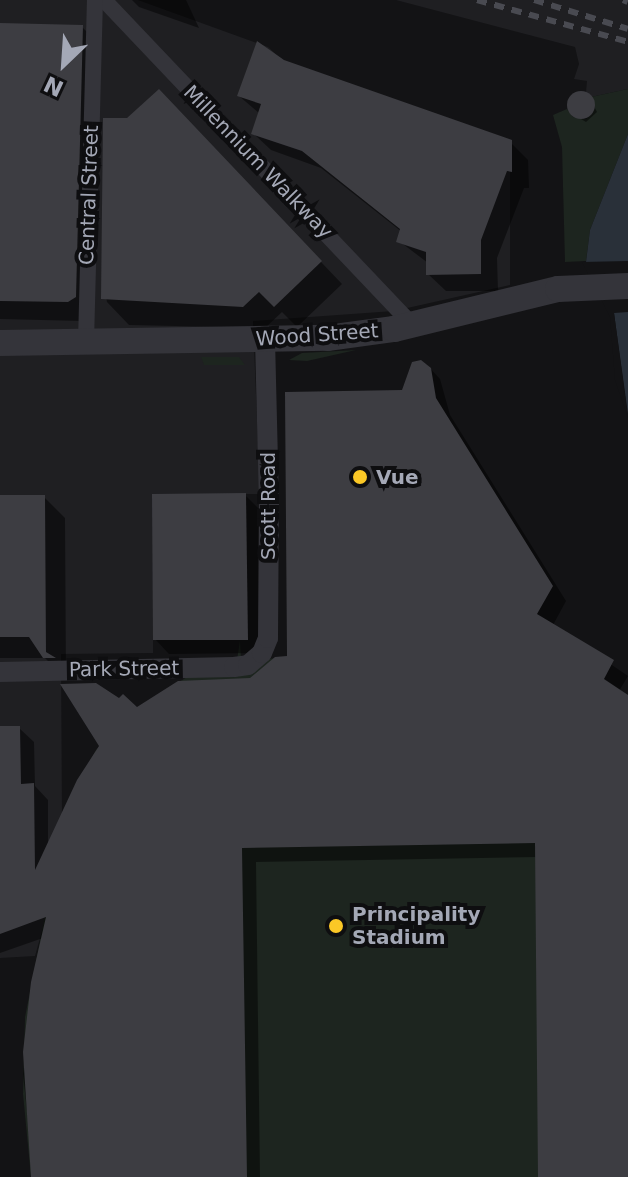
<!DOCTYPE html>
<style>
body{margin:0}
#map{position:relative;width:628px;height:1177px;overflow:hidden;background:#131315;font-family:"DejaVu Sans",sans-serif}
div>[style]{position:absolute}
.built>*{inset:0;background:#1f1f22}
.green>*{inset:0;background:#1d251f}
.water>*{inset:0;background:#293039}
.pier>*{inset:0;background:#131315}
.shadow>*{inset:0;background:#0007}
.building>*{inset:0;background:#3d3d42}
.round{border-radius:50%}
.pedestrian>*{height:16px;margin:-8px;padding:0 8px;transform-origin:8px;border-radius:8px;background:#34343a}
.minor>*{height:20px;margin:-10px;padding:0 10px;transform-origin:10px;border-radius:10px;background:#34343a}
.tertiary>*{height:26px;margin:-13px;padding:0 13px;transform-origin:13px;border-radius:13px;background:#34343a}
.rail>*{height:6px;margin-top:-3px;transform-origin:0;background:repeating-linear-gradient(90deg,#494a51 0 10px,transparent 0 18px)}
.dots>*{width:22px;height:22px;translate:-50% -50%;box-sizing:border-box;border:4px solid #0e0e10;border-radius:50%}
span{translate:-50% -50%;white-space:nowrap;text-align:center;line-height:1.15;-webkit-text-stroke:8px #0e0e10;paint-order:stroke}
.street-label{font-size:20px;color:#a4a8b6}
.poi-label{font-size:20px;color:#a4a8b6;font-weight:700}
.left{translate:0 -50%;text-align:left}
.north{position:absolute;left:24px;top:24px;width:80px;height:80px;-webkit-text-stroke:6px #0e0e10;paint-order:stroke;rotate:205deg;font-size:22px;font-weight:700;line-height:32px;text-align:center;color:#a4a8b6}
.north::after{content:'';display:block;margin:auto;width:28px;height:36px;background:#a4a8b6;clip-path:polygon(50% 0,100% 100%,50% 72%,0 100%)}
</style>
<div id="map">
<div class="built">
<div style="clip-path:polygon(0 0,138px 0,268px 47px,283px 61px,510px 171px,510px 285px,394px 311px,253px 321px,260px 494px,153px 494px,153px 653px,61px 654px,62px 816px,52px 896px,35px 956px,0 958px)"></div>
<div style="clip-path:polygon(396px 0,628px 0,628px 89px,591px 97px,586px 92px,587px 81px,574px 79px,579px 64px,575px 47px)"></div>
</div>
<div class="green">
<div style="clip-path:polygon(628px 89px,628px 134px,590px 230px,586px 261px,565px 262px,562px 147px,553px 115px,567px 109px,573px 117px,586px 119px,595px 108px,591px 97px)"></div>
<div style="clip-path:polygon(356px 350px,307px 361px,289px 360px,302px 353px)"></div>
<div style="clip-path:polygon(201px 357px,239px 357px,245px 365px,204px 365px)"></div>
<div style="clip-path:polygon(240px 640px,241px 659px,512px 655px,606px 681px,628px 695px,628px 1177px,31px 1177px,23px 1094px,25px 1017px,68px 800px,96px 750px,131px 713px,187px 677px,237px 660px)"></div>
</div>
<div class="water">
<div style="clip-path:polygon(628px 134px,628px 414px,614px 313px,586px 262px,590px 230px)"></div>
</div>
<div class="pier">
<div style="clip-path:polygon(628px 261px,628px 312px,614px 313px,628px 418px,615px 380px,610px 317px,582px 262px)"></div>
</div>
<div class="shadow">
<div style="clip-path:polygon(132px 0,186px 0,199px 28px,139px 7px)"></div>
<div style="clip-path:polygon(0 25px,82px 27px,101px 46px,83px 321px,0 319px)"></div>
<div style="clip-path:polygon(283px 61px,510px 142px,528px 160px,529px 188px,524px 188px,497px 258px,498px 291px,446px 291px,428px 274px,428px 263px,399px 241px,402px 232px,321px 168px,271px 150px,253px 133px,260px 114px,239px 96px)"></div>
<div style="clip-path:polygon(587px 93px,597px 112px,586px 122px,571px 113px,569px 102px)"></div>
<div style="clip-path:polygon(180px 114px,342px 284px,297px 327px,282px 312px,265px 328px,129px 325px,107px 302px,103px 281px,128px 120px)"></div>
<div style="clip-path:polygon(426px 364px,440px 379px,450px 415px,566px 601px,553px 625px,628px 676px,619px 691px,628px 696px,628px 1177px,540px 1177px,537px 857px,256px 862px,260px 1177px,34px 1177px,23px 1074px,43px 938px,0 953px,0 986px,0 728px,19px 728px,34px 742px,35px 786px,48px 800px,48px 846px,137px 710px,251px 680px,289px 658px,404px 392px)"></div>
<div style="clip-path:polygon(245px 495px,260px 510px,261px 653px,169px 654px,155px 639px)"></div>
<div style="clip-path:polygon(0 497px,44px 497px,65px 518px,66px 679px,45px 658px,0 658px)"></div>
</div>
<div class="building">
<div style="clip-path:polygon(0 23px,83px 25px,76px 297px,68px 302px,0 301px)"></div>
<div style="clip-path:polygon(257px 41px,284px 60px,512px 140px,512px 172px,507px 171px,481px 240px,481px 274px,426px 275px,426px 252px,396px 242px,400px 229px,302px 151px,251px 134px,261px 104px,237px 96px)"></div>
<div style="clip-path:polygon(159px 89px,322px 261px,274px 307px,259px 292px,243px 307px,101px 299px,103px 118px,127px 118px)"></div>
<div class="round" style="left:567px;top:91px;width:28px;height:28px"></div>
<div style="clip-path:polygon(412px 362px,421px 360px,431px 368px,436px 398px,553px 586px,537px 614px,614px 660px,604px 679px,628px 695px,628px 1177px,538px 1177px,535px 843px,242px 848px,247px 1177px,31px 1177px,23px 1052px,31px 982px,46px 917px,0 934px,0 726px,20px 726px,21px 784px,34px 783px,35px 870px,77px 780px,99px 746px,60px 684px,96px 683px,119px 698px,123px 694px,137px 707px,178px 681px,250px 678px,275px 657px,287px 656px,285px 392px,402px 390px)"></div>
<div style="clip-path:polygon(246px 493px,248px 640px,153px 640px,152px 494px)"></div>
<div style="clip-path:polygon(0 495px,45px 495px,46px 652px,56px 658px,43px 658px,29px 637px,0 637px)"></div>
</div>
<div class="pedestrian">
<div style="left:104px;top:0;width:446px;rotate:46.5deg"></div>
<div style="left:86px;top:342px;width:342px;rotate:-88.5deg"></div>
</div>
<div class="minor">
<div style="left:0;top:672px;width:234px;rotate:-1.2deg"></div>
<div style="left:234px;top:667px;width:14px;rotate:-8deg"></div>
<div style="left:248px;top:665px;width:18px;rotate:-41deg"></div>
<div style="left:262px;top:653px;width:16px;rotate:-68deg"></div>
<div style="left:268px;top:638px;width:135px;rotate:-89.6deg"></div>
<div style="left:269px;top:503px;width:162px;rotate:-91.4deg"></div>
</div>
<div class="tertiary">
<div style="left:0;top:343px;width:327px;rotate:-0.9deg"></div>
<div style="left:327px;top:338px;width:68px;rotate:-7.7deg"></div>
<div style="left:394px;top:329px;width:169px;rotate:-13.7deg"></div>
<div style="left:558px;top:289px;width:70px;rotate:-2.5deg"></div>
</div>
<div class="rail">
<div style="left:477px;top:0;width:157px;rotate:15.5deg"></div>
<div style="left:534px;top:0;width:98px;rotate:17.1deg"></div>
<div style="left:623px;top:0;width:5px;rotate:22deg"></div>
</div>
<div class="dots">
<div style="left:360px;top:477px;background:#fbc826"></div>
<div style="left:336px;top:926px;background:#fbc826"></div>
</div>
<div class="street-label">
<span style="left:258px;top:162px;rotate:46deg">Millennium Walkway</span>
<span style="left:89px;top:195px;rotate:-88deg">Central Street</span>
<span style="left:317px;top:335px;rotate:-4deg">Wood Street</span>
<span style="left:268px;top:506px;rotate:-90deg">Scott Road</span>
<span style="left:124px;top:669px;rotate:-1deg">Park Street</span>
</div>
<div class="poi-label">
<span class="left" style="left:376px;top:477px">Vue</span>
<span class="left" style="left:352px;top:926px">Principality<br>Stadium</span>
</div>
<div class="north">N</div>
</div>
